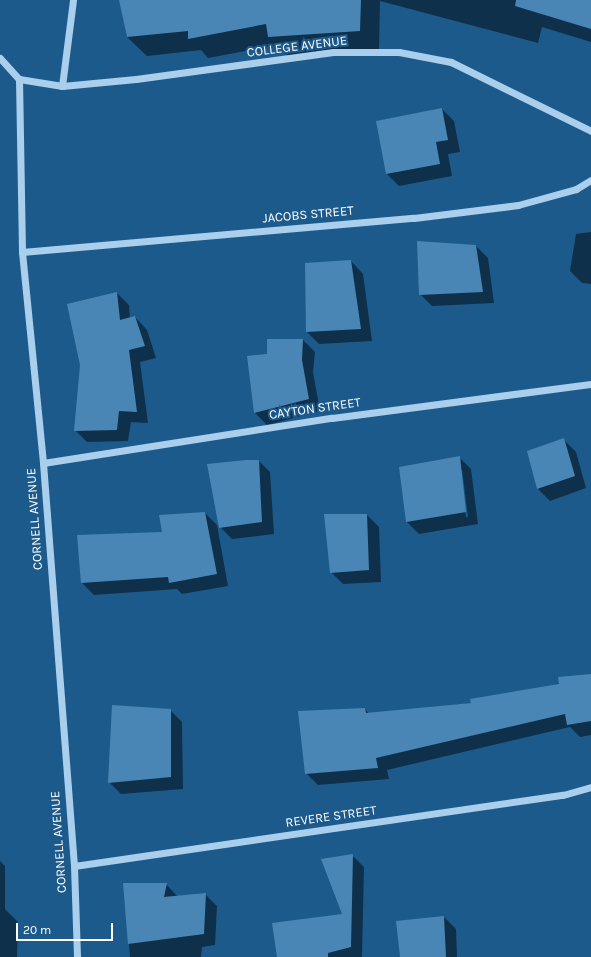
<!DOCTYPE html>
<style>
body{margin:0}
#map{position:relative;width:591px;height:957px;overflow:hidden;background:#1d5a8c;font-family:Karla,sans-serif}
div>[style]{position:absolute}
.shadow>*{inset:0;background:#0007}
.building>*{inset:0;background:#4a86b5}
.minor>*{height:7px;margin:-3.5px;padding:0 3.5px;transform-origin:3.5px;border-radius:3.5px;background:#a9cfed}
span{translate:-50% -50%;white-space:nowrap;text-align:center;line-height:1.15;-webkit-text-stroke:4px #1d5a8c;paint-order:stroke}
.street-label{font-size:13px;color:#fff}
.scale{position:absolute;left:16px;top:923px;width:97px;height:18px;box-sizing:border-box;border:2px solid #fff;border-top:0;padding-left:5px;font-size:12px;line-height:14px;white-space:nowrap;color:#fff;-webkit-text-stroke:3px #1d5a8c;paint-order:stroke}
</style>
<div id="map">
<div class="shadow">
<div style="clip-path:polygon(120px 0,591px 0,591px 42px,542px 27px,538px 43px,380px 1px,379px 49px,288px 56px,277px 45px,208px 58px,201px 50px,147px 56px,127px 37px)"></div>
<div style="clip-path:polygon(442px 109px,454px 121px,460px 152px,448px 154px,452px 176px,399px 186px,387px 174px,377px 121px)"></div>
<div style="clip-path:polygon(591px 232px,591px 284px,582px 283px,570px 271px,576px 234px)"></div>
<div style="clip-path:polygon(476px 246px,488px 258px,494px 303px,432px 306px,420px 294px)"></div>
<div style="clip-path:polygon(351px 261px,363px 274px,372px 341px,319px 344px,307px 332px,306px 264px)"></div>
<div style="clip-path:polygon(117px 293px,129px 305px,130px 319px,135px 317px,147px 330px,156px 358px,140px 362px,148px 423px,131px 422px,128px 441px,87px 442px,75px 430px)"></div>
<div style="clip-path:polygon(303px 340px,315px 352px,313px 372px,320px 411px,267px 425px,255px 413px,268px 355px)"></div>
<div style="clip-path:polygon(564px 440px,576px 452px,586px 488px,550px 501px,538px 489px,528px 451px)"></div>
<div style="clip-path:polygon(evenodd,459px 457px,471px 469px,478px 524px,419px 534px,407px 522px,459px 457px,460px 470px,462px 470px,468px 517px,466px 517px,460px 470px)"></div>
<div style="clip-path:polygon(258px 460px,270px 472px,274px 534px,232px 539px,220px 527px)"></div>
<div style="clip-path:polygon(205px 513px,217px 525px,228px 586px,182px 594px,177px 589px,94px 595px,82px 583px,163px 533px)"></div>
<div style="clip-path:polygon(367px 515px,379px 527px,381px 582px,343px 584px,331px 572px)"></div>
<div style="clip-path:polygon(591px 675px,591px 735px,580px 737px,570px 727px,387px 770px,389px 779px,318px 785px,306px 773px,365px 709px,369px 714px,472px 703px,560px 684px)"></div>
<div style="clip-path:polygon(170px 710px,182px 722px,183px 789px,121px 794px,109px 782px)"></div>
<div style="clip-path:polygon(352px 855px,364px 867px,362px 957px,278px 957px,344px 915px)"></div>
<div style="clip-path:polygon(0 861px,5px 866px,5px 909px,18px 922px,17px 957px,0 957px)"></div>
<div style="clip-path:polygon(124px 884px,166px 884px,178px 897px,205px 894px,217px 906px,215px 945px,202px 947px,201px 957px,130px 957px)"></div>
<div style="clip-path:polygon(444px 917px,456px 929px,457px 957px,401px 957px)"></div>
</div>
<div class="building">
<div style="clip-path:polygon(119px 0,361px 0,360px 31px,268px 37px,266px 24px,188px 39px,188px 31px,127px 37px)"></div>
<div style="clip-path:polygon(516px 0,591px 0,591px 29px,515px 6px)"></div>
<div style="clip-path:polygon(442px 108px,448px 140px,436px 142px,440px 164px,386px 174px,376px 121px)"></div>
<div style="clip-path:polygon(417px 241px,476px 245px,483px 292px,419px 295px)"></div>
<div style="clip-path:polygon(351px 260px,361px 329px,306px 332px,305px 263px)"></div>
<div style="clip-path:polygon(117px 292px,120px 320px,135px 316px,145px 346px,129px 350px,137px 412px,119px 411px,117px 430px,74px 431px,80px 365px,67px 304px)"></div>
<div style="clip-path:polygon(267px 339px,303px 339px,302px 360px,309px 399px,254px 413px,247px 356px,267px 354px)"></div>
<div style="clip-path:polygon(564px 438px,575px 476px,537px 489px,527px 451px)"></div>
<div style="clip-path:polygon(460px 456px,466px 512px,406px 522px,399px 467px)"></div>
<div style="clip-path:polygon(246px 460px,259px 460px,262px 522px,219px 528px,207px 464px)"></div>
<div style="clip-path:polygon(205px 512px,217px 574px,169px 583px,168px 577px,81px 583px,77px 535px,162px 532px,159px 515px)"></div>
<div style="clip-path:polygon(324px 514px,367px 514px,369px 570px,330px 573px)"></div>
<div style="clip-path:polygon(591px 674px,591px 721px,567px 725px,565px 714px,376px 758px,378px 768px,305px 774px,298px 711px,365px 708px,366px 713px,471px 703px,470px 699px,559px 684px,558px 677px)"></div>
<div style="clip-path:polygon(112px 705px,171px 709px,171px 777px,108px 783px)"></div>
<div style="clip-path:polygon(353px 854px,351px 947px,328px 953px,328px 957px,277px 957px,272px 923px,342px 914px,321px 859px)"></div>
<div style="clip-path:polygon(123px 883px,167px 883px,164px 897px,206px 893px,204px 934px,128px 944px)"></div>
<div style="clip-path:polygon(444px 916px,446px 957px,400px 957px,396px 921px)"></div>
</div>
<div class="minor">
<div style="left:0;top:58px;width:28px;rotate:48deg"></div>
<div style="left:19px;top:79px;width:44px;rotate:9.2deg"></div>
<div style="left:62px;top:86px;width:74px;rotate:-5.4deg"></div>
<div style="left:136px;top:79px;width:199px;rotate:-7.8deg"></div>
<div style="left:333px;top:52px;width:66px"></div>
<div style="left:399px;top:52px;width:53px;rotate:10.9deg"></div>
<div style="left:451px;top:62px;width:156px;rotate:26.2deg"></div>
<div style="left:19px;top:79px;width:173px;rotate:89deg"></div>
<div style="left:22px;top:252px;width:212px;rotate:84.3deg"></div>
<div style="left:43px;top:463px;width:404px;rotate:85.6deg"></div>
<div style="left:74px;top:866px;width:91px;rotate:88.1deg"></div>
<div style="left:62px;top:86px;width:87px;rotate:-82.7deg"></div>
<div style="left:22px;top:252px;width:393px;rotate:-5deg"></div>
<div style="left:414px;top:218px;width:105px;rotate:-7.1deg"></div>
<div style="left:518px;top:205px;width:60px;rotate:-15.4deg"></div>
<div style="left:576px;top:189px;width:17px;rotate:-31deg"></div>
<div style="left:43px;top:463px;width:292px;rotate:-8.9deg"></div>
<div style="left:332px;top:418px;width:261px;rotate:-7.5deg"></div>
<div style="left:74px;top:866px;width:494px;rotate:-8.3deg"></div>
<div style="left:563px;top:795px;width:29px;rotate:-16deg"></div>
</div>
<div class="street-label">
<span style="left:297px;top:47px;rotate:-7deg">COLLEGE AVENUE</span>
<span style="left:308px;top:215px;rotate:-5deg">JACOBS STREET</span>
<span style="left:315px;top:409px;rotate:-8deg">CAYTON STREET</span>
<span style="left:35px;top:519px;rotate:-94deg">CORNELL AVENUE</span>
<span style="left:331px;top:817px;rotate:-8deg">REVERE STREET</span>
<span style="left:59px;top:842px;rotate:-94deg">CORNELL AVENUE</span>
</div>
<div class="scale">20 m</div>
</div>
